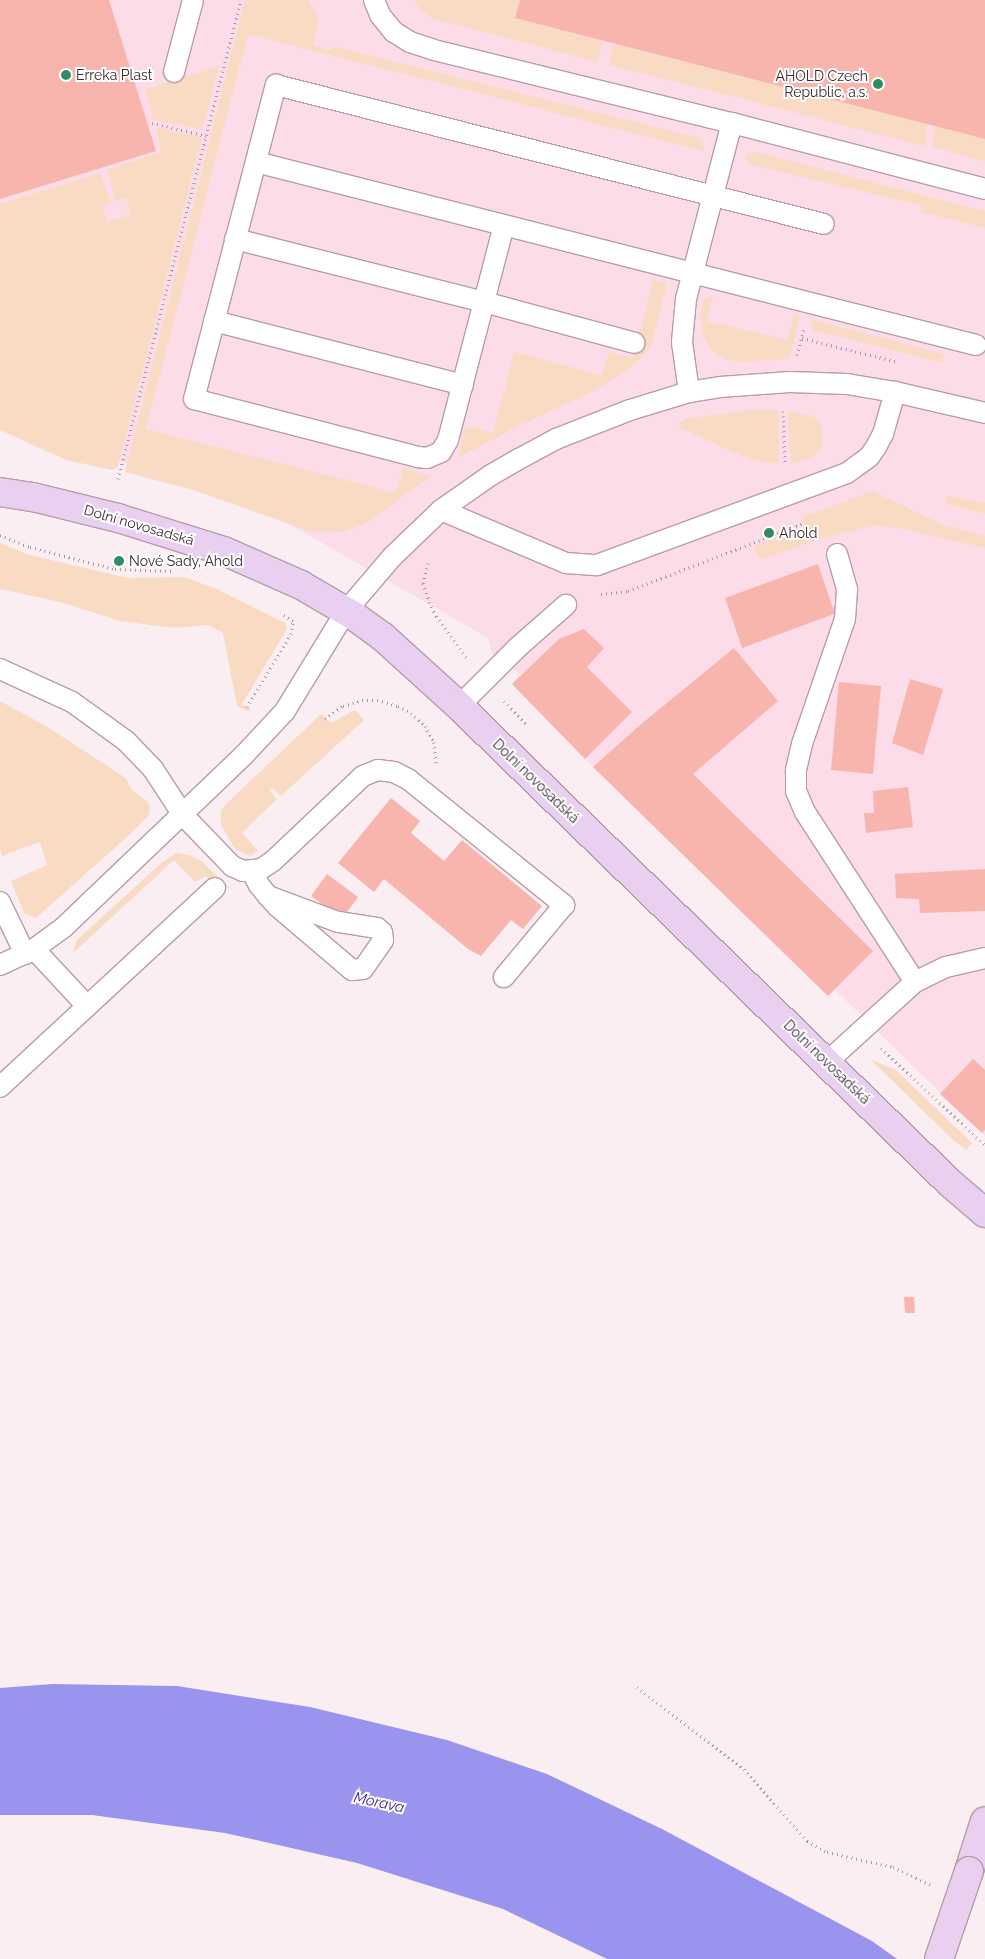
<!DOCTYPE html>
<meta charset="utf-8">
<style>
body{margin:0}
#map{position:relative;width:985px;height:1959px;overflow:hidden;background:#fbeef3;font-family:Raleway,sans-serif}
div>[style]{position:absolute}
.built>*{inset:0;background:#fcdce8}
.green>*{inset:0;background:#f9dbc4}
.water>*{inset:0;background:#9994ee}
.building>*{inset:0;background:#f7b5ae}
.path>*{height:3px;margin-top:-1.5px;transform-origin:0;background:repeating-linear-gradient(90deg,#a5989d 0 1px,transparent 0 5px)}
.roads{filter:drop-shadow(1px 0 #b99ca8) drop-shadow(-1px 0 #b99ca8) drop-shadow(0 1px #b99ca8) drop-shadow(0 -1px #b99ca8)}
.lane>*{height:20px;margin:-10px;padding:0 10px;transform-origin:10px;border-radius:10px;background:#fff}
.secondary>*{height:28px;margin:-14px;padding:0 14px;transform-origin:14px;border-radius:14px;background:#e9d0f0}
.bridges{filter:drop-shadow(1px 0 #b99ca8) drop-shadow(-1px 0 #b99ca8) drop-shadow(0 1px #b99ca8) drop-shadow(0 -1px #b99ca8)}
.secondary-bridge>*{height:28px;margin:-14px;padding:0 14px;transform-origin:14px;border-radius:14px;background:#e9d0f0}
.dots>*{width:14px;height:14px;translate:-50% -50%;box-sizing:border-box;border:2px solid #fff;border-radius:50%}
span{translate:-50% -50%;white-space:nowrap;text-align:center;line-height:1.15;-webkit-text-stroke:4px #fff;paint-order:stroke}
.poi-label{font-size:14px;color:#35292e}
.left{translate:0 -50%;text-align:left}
.right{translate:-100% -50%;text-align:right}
.street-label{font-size:14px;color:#35292e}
.water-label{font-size:15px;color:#351b83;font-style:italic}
</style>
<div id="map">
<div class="built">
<div style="clip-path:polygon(0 0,985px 0,985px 1136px,835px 990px,828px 996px,593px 767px,512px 684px,521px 675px,492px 653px,488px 638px,275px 516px,218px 493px,122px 462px,66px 450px,0 422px)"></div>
</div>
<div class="green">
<div style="clip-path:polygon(245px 0,308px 0,319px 19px,313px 45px,329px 50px,335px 47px,354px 51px,699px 138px,704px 148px,703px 151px,248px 34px,146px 429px,396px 493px,403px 468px,431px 476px,368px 522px,344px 532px,309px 531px,193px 490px,125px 472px)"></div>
<div style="clip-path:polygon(414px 0,520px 0,515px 18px,602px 41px,598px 62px,433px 19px,420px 10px)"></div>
<div style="clip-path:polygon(613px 44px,928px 124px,925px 146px,609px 65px)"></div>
<div style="clip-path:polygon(219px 66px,202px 130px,153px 119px,145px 90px)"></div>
<div style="clip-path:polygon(935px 126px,985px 139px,985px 161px,932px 147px)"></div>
<div style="clip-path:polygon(160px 128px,202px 138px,118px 467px,112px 470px,66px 460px,0 430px,0 204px,100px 173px,111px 202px,102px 206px,108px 221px,131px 215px,126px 197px,116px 201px,107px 170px,161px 152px,156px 130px)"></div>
<div style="clip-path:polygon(755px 152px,985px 211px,985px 228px,920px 212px,922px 206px,754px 165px,744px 160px,748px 153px)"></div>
<div style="clip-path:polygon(653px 280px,667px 283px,653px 340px,649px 349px,639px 360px,626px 371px,590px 393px,516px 427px,458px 458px,465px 426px,493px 433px,514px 352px,602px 375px,609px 352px,633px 358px)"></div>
<div style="clip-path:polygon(713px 295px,707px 321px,787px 340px,794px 315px,800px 317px,789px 359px,739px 362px,725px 359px,713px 352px,704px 338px,700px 317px,704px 300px)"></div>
<div style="clip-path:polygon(813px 320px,944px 354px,942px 363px,814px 330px,811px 329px)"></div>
<div style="clip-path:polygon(757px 409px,778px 410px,779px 464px,751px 460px,678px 427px,680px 422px,685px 419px)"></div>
<div style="clip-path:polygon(788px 411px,814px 417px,820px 423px,824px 438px,820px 451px,813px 457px,791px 464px)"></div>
<div style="clip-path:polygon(872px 491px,946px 526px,985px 536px,985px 548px,902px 529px,876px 525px,816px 540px,760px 560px,753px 546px,805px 528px,802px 517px)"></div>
<div style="clip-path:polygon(948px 496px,985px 503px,985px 514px,947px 504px,944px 498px)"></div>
<div style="clip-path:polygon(0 543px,30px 555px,128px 578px,184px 577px,217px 589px,285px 623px,287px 629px,242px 704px,252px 710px,247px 711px,237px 706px,223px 633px,208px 625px,175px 628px,120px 621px,60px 602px,0 589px)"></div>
<div style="clip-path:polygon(0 701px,46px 726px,126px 778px,132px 790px,148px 802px,150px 807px,149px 815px,126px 838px,36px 918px,24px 913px,11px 881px,47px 865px,40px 842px,2px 856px,0 849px)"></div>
<div style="clip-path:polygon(355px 710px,364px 720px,281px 796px,272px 788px,269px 790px,277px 799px,242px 833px,258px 851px,250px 856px,235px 849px,221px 825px,221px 811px,227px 803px,321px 714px,331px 723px)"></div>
<div style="clip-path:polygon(176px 853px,189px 855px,200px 860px,229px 887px,222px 894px,206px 876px,195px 882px,174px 860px,72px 954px,77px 940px,160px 864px)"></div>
<div style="clip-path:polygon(870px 1059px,896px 1070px,972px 1143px,966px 1150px,953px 1140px)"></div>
</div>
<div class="water">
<div style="clip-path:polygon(52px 1684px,177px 1686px,310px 1707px,447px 1740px,547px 1774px,662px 1829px,872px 1941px,897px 1959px,607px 1959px,503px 1909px,357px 1863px,225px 1833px,92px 1815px,0 1815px,0 1688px)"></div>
</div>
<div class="building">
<div style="clip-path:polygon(0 0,109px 0,156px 151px,0 199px)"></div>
<div style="clip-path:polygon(520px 0,985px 0,985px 139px,515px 18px)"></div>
<div style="clip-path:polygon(818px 564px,836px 617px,834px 614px,742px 648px,725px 598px)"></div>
<div style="clip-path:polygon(584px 629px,604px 648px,587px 667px,632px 712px,585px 759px,512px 684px,559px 639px)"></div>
<div style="clip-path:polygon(734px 648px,778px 701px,693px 774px,873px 951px,828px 996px,593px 767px,640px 725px)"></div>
<div style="clip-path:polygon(910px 679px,943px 689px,923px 755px,892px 743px)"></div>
<div style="clip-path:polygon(839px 682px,881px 686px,873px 774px,831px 770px)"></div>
<div style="clip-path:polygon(908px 787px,913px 827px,866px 833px,864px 813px,874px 813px,873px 791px)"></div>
<div style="clip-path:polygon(391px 798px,420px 821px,411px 833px,444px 861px,462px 840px,542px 906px,523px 929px,511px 920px,481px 956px,468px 949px,384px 879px,374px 892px,338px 863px)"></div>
<div style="clip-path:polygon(985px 869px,985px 911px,920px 913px,919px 899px,896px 898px,895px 874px)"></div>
<div style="clip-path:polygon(327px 874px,358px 897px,342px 919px,311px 896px)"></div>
<div style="clip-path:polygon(973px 1059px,985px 1070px,985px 1130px,982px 1133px,940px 1094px)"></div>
<div style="clip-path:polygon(904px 1297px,914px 1297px,915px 1313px,905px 1313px)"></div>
</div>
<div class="path">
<div style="left:152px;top:123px;width:56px;rotate:13.5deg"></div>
<div style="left:802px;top:338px;width:99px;rotate:14deg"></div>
<div style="left:797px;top:355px;width:27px;rotate:-75deg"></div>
<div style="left:783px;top:411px;width:53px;rotate:87.8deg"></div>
<div style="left:118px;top:479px;width:495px;rotate:-75.6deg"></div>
<div style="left:0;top:535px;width:32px;rotate:22deg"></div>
<div style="left:30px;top:547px;width:88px;rotate:14.5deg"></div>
<div style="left:115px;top:569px;width:60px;rotate:1.9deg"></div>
<div style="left:428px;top:563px;width:21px;rotate:104deg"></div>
<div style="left:423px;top:583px;width:20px;rotate:72deg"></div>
<div style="left:429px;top:602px;width:16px;rotate:63deg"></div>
<div style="left:436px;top:616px;width:53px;rotate:54.2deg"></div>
<div style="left:601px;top:594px;width:27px;rotate:-6deg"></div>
<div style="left:628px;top:591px;width:186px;rotate:-21.1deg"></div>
<div style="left:504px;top:701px;width:32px;rotate:46deg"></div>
<div style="left:247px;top:707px;width:85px;rotate:-58.9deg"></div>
<div style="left:291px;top:634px;width:13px;rotate:-81deg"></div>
<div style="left:293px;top:621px;width:15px;rotate:-148deg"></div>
<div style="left:325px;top:719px;width:22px;rotate:-36deg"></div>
<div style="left:343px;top:706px;width:20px;rotate:-18deg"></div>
<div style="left:362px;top:700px;width:15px"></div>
<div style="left:377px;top:700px;width:22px;rotate:16deg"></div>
<div style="left:398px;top:706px;width:15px;rotate:28deg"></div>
<div style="left:411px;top:713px;width:19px;rotate:43deg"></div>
<div style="left:425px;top:726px;width:18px;rotate:61deg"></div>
<div style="left:434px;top:742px;width:23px;rotate:85deg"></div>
<div style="left:881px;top:1048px;width:142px;rotate:43deg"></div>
<div style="left:637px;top:1687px;width:135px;rotate:37.5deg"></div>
<div style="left:744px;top:1769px;width:96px;rotate:48.8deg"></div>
<div style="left:807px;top:1841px;width:23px;rotate:29deg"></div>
<div style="left:827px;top:1852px;width:68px;rotate:12.8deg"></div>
<div style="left:893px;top:1867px;width:44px;rotate:25.4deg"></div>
</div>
<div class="roads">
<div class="lane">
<div style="left:374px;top:0;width:16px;rotate:68deg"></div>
<div style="left:380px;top:15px;width:22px;rotate:51deg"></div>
<div style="left:394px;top:32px;width:19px;rotate:32deg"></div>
<div style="left:410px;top:42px;width:25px;rotate:18deg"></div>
<div style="left:434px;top:50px;width:307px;rotate:13.8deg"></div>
<div style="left:732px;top:123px;width:261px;rotate:14.6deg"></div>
<div style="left:174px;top:72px;width:74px;rotate:-75.2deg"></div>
<div style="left:256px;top:162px;width:743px;rotate:14.26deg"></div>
<div style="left:504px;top:225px;width:222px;rotate:104.6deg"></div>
<div style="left:448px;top:440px;width:14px;rotate:120deg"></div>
<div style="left:441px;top:452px;width:15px;rotate:157deg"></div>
<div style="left:427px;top:458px;width:9px;rotate:-174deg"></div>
<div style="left:418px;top:457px;width:231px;rotate:-165.5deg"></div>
<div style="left:194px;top:399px;width:325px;rotate:-75.4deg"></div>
<div style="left:276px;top:85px;width:565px;rotate:14.23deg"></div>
<div style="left:235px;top:239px;width:257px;rotate:14.2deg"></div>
<div style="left:484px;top:302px;width:156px;rotate:15.2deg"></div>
<div style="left:214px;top:321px;width:257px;rotate:14.4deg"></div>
<div style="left:689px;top:392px;width:50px;rotate:-98deg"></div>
<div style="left:682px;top:342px;width:43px;rotate:-84.7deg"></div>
<div style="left:686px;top:299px;width:182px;rotate:-75.4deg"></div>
<div style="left:441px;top:510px;width:136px;rotate:23deg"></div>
<div style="left:566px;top:563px;width:31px;rotate:4deg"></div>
<div style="left:597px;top:565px;width:266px;rotate:-20.2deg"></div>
<div style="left:847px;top:473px;width:27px;rotate:-36deg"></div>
<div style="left:869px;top:457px;width:12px;rotate:-55deg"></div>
<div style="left:876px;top:447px;width:15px;rotate:-62deg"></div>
<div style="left:883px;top:434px;width:44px;rotate:-74.1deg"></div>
<div style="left:837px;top:554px;width:37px;rotate:74deg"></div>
<div style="left:847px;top:590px;width:29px;rotate:94deg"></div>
<div style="left:845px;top:619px;width:132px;rotate:109deg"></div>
<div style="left:802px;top:744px;width:28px;rotate:103deg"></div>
<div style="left:796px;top:771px;width:20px;rotate:90deg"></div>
<div style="left:796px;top:791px;width:23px;rotate:67deg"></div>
<div style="left:805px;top:812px;width:202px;rotate:57.1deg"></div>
<div style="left:0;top:669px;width:79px;rotate:24.6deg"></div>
<div style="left:72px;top:702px;width:67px;rotate:35.8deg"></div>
<div style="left:126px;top:741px;width:39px;rotate:46deg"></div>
<div style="left:153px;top:769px;width:55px;rotate:56.9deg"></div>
<div style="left:183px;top:815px;width:71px;rotate:46.1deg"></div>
<div style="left:232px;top:866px;width:12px;rotate:24deg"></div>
<div style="left:243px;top:871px;width:18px;rotate:-6deg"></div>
<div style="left:261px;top:869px;width:14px;rotate:-34deg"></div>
<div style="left:273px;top:861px;width:124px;rotate:-43.4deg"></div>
<div style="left:363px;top:776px;width:16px;rotate:-22deg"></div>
<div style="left:378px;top:770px;width:16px;rotate:7deg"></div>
<div style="left:394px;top:772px;width:16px;rotate:27deg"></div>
<div style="left:408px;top:779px;width:201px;rotate:38.9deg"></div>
<div style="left:564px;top:905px;width:94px;rotate:129.8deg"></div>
<div style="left:459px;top:706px;width:83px;rotate:-45deg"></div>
<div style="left:518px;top:647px;width:64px;rotate:-41.2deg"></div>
<div style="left:252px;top:872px;width:15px;rotate:62deg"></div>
<div style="left:259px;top:885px;width:14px;rotate:51deg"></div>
<div style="left:268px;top:896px;width:15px;rotate:48deg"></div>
<div style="left:278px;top:907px;width:97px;rotate:40.4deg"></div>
<div style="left:352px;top:970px;width:11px;rotate:-5deg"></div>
<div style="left:363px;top:969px;width:35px;rotate:-55deg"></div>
<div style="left:383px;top:940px;width:8px;rotate:-97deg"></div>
<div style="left:382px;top:932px;width:6px;rotate:-141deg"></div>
<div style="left:377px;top:928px;width:39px;rotate:-171deg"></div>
<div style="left:338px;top:922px;width:75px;rotate:-159.6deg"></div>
<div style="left:0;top:902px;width:58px;rotate:64.3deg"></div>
<div style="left:34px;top:949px;width:78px;rotate:47.1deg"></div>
<div style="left:0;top:965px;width:38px;rotate:-25deg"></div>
<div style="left:34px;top:949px;width:37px;rotate:-36deg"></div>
<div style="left:64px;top:927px;width:249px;rotate:-43.7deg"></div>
<div style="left:244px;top:755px;width:60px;rotate:-47deg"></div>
<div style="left:285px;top:711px;width:117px;rotate:-58.6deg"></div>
<div style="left:346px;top:611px;width:71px;rotate:-49.6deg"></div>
<div style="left:392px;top:557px;width:68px;rotate:-43.8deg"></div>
<div style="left:441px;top:510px;width:61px;rotate:-35deg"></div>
<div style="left:491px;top:475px;width:32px;rotate:-30deg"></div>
<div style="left:519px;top:459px;width:42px;rotate:-28.4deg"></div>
<div style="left:556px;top:439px;width:79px;rotate:-21.4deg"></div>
<div style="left:630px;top:410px;width:62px;rotate:-17deg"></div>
<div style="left:689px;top:392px;width:31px;rotate:-9deg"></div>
<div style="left:720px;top:387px;width:70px;rotate:-4.1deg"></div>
<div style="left:790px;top:382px;width:57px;rotate:2deg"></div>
<div style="left:847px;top:384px;width:49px;rotate:9.5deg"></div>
<div style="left:895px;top:392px;width:92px;rotate:13.1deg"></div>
<div style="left:827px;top:1062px;width:119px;rotate:-42.3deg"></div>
<div style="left:915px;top:982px;width:34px;rotate:-26deg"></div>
<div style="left:946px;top:967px;width:40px;rotate:-13deg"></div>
<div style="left:0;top:1087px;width:293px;rotate:-42.8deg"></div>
</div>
<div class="secondary">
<div style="left:0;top:492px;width:33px;rotate:9deg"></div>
<div style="left:33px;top:497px;width:88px;rotate:13.9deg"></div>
<div style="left:118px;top:518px;width:111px;rotate:17.3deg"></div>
<div style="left:224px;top:551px;width:84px;rotate:23.8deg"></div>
<div style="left:301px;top:585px;width:61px;rotate:30.3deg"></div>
<div style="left:354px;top:616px;width:36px;rotate:36deg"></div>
<div style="left:383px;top:637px;width:103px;rotate:42.2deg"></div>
<div style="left:459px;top:706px;width:685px;rotate:44.17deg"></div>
<div style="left:950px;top:1183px;width:46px;rotate:40.6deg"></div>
<div style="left:969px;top:1871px;width:52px;rotate:-72.3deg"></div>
</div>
</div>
<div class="bridges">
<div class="secondary-bridge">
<div style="left:939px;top:1959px;width:93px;rotate:-71.2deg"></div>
</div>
</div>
<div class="dots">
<div style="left:66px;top:75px;background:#318c62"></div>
<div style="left:878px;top:84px;background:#318c62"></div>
<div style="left:769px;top:533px;background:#318c62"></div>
<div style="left:119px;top:561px;background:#318c62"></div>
</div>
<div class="poi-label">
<span class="left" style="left:76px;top:75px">Erreka Plast</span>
<span class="right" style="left:868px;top:84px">AHOLD Czech<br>Republic, a.s.</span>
<span class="left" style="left:779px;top:533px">Ahold</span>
<span class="left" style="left:129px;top:561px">Nové Sady, Ahold</span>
</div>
<div class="street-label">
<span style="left:139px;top:525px;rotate:16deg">Dolní novosadská</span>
<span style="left:536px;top:781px;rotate:44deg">Dolní novosadská</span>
<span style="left:827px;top:1062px;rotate:44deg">Dolní novosadská</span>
</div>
<div class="water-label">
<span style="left:379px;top:1803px;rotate:12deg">Morava</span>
</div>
</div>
